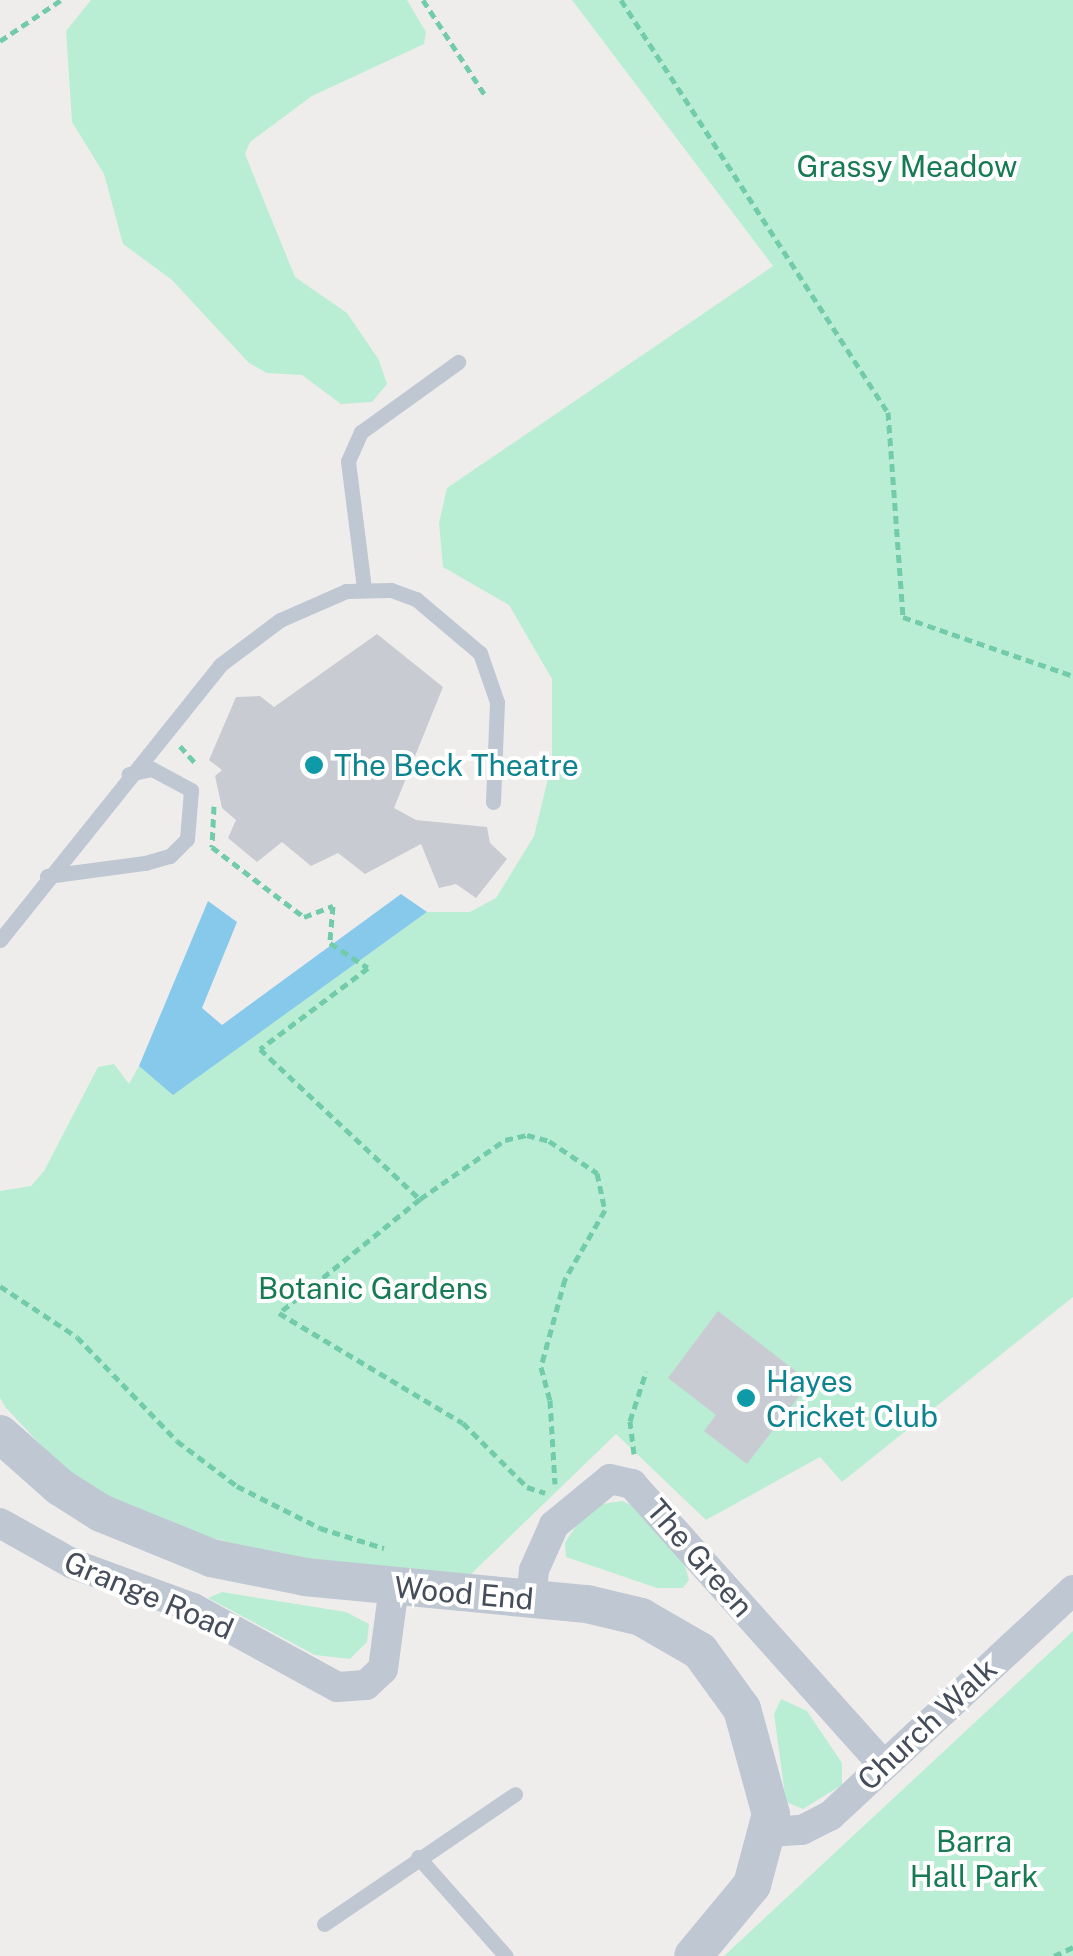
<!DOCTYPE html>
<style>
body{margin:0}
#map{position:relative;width:1073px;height:1956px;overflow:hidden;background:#efedec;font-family:"Public Sans",sans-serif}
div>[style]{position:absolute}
.green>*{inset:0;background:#baeed4}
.water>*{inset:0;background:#86c9eb}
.building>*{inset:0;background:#c9cbd2}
.path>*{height:5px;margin-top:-2.5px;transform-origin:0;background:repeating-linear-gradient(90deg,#72ccab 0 8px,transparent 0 13px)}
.service>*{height:15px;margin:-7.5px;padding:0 7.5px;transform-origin:7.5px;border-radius:7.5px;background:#bfc7d2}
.minor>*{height:30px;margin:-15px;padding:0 15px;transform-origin:15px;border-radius:15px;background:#bfc7d2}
.tertiary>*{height:38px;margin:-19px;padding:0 19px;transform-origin:19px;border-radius:19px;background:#bfc7d2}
.dots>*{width:28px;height:28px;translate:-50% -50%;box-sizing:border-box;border:5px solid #fff;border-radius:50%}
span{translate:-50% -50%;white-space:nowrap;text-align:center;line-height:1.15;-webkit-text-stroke:8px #fff;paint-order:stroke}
.park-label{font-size:30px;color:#167a55}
.culture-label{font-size:30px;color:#0d838f}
.left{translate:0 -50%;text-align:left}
.street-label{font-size:30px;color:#454d5a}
</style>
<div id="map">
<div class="green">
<div style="clip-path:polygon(91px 0,407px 0,426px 32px,424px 44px,312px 96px,250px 142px,245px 154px,295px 277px,347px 313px,379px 360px,387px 384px,372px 402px,341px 404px,302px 375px,267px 373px,249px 363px,172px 280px,123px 244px,104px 174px,72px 122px,66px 31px)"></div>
<div style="clip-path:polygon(572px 0,1073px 0,1073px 1297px,842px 1482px,820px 1457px,706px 1520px,616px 1434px,468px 1577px,295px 1559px,161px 1525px,70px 1476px,6px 1408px,0 1398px,0 1191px,31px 1186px,44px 1171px,98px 1067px,114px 1064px,129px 1084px,139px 1066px,173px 1094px,427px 912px,470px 912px,496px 898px,534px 836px,552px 762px,552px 679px,509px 605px,443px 567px,439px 523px,447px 488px,773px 266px)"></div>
<div style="clip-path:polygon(622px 1501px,636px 1507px,684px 1562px,689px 1580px,683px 1588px,657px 1588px,566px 1557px,565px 1543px,577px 1524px,602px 1504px)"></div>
<div style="clip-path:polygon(222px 1592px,346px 1612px,369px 1624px,367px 1642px,350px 1659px,315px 1655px,208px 1598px)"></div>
<div style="clip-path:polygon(1073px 1631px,1073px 1956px,724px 1956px)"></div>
<div style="clip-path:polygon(781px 1699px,807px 1711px,842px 1763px,842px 1785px,803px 1809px,786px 1802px,774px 1714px)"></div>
</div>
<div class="water">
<div style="clip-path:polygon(401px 894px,427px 912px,173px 1095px,139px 1066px,208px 901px,237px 922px,202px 1008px,222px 1025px)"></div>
</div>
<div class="building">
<div style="clip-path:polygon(377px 634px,443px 687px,394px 808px,416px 820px,487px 827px,490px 843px,507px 859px,476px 898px,456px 884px,439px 888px,421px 844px,365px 874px,338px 853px,311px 866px,282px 842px,257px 862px,228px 838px,236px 820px,222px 808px,215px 776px,222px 770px,209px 760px,236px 697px,260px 696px,274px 707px)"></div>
<div style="clip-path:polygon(718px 1311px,810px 1382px,747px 1464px,704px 1431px,716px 1415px,668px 1378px)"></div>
</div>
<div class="path">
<div style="left:423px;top:0;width:113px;rotate:56.9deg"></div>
<div style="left:621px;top:0;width:491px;rotate:57.1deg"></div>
<div style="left:888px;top:412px;width:206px;rotate:85.8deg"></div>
<div style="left:903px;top:617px;width:180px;rotate:19.1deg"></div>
<div style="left:0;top:41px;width:73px;rotate:-33.9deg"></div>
<div style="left:180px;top:746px;width:24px;rotate:48deg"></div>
<div style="left:214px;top:806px;width:41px;rotate:92.8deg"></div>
<div style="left:212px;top:847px;width:116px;rotate:37.3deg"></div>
<div style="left:304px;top:917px;width:31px;rotate:-21deg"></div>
<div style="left:333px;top:906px;width:37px;rotate:95deg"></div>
<div style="left:330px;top:943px;width:45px;rotate:33.3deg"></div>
<div style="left:368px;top:968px;width:135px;rotate:143.1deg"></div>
<div style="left:260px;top:1049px;width:219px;rotate:43.2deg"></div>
<div style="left:420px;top:1199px;width:103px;rotate:-34.8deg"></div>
<div style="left:505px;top:1140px;width:23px;rotate:-13deg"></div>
<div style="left:527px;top:1135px;width:23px;rotate:15deg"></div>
<div style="left:549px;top:1141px;width:58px;rotate:33.7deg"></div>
<div style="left:597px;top:1173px;width:38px;rotate:78deg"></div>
<div style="left:605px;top:1210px;width:80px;rotate:120.1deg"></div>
<div style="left:565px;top:1279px;width:91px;rotate:105.3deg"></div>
<div style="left:541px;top:1367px;width:34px;rotate:75deg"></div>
<div style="left:550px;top:1400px;width:84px;rotate:86.6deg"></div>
<div style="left:420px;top:1199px;width:181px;rotate:141deg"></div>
<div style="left:279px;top:1313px;width:214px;rotate:30.9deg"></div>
<div style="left:463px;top:1423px;width:91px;rotate:45deg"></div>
<div style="left:527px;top:1487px;width:19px;rotate:18deg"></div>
<div style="left:0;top:1286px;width:92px;rotate:33.5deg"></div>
<div style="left:77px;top:1337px;width:144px;rotate:46.1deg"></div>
<div style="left:177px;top:1441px;width:75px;rotate:36.9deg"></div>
<div style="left:237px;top:1486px;width:93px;rotate:26.8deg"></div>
<div style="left:320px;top:1528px;width:67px;rotate:17.4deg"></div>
<div style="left:634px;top:1454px;width:33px;rotate:-97deg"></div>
<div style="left:630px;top:1421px;width:52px;rotate:-71.9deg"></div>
<div style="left:1054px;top:1956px;width:21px;rotate:-25deg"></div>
</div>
<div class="service">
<div style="left:364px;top:588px;width:128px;rotate:-97.2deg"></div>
<div style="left:348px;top:461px;width:32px;rotate:-66deg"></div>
<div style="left:361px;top:432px;width:120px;rotate:-35.8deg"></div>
<div style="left:47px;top:876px;width:99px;rotate:-7.6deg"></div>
<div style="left:145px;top:863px;width:26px;rotate:-16deg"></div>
<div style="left:170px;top:856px;width:24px;rotate:-45deg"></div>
<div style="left:187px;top:839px;width:49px;rotate:-85.3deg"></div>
<div style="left:191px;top:790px;width:44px;rotate:-151.7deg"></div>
<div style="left:152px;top:769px;width:24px;rotate:168deg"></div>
<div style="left:0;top:940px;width:352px;rotate:-51.3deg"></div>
<div style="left:220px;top:665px;width:75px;rotate:-36.9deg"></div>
<div style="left:280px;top:620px;width:72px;rotate:-23.7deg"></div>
<div style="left:346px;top:591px;width:45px;rotate:-1.3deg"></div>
<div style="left:391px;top:590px;width:27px;rotate:20deg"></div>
<div style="left:416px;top:599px;width:84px;rotate:40.2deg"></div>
<div style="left:480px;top:653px;width:52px;rotate:70.9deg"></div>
<div style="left:497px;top:702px;width:100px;rotate:92.3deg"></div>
<div style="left:418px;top:1857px;width:132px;rotate:48.4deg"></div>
<div style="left:324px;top:1924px;width:231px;rotate:-34.2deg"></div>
</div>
<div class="minor">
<div style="left:0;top:1523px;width:84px;rotate:29.3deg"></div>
<div style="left:73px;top:1564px;width:128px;rotate:20.1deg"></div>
<div style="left:193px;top:1608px;width:164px;rotate:28.7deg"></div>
<div style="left:337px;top:1687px;width:29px;rotate:-4deg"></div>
<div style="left:366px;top:1685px;width:23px;rotate:-43deg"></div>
<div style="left:383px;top:1669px;width:83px;rotate:-82.4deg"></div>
<div style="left:531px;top:1599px;width:29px;rotate:-84deg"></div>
<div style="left:534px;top:1570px;width:49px;rotate:-66deg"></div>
<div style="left:554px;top:1525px;width:72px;rotate:-39.4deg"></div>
<div style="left:610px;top:1479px;width:23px;rotate:13deg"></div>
<div style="left:632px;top:1484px;width:375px;rotate:48.2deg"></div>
<div style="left:770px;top:1832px;width:32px;rotate:-4deg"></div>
<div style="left:802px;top:1830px;width:31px;rotate:-27deg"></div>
<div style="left:830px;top:1816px;width:332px;rotate:-42.9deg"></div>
</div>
<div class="tertiary">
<div style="left:0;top:1434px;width:80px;rotate:41.5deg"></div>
<div style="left:60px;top:1487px;width:49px;rotate:32.4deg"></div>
<div style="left:101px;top:1513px;width:119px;rotate:22.2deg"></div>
<div style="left:211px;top:1558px;width:96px;rotate:11.4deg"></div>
<div style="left:305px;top:1577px;width:283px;rotate:5.5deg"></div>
<div style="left:587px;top:1604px;width:56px;rotate:13.5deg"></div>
<div style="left:641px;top:1617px;width:68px;rotate:30deg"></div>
<div style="left:700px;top:1651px;width:72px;rotate:54.1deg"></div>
<div style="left:742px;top:1709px;width:109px;rotate:74.6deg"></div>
<div style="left:771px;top:1814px;width:73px;rotate:105deg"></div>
<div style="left:752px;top:1885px;width:92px;rotate:129.7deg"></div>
</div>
<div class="dots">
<div style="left:314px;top:765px;background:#0f9aa8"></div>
<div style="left:746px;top:1398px;background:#0f9aa8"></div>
</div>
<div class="park-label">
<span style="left:907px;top:166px">Grassy Meadow</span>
<span style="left:373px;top:1288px">Botanic Gardens</span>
<span style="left:974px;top:1858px">Barra<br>Hall Park</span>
</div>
<div class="culture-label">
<span class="left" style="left:334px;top:765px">The Beck Theatre</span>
<span class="left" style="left:766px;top:1398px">Hayes<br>Cricket Club</span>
</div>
<div class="street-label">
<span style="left:700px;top:1558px;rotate:49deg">The Green</span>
<span style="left:464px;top:1593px;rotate:5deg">Wood End</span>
<span style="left:149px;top:1595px;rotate:23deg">Grange Road</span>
<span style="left:927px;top:1724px;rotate:-43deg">Church Walk</span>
</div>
</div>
